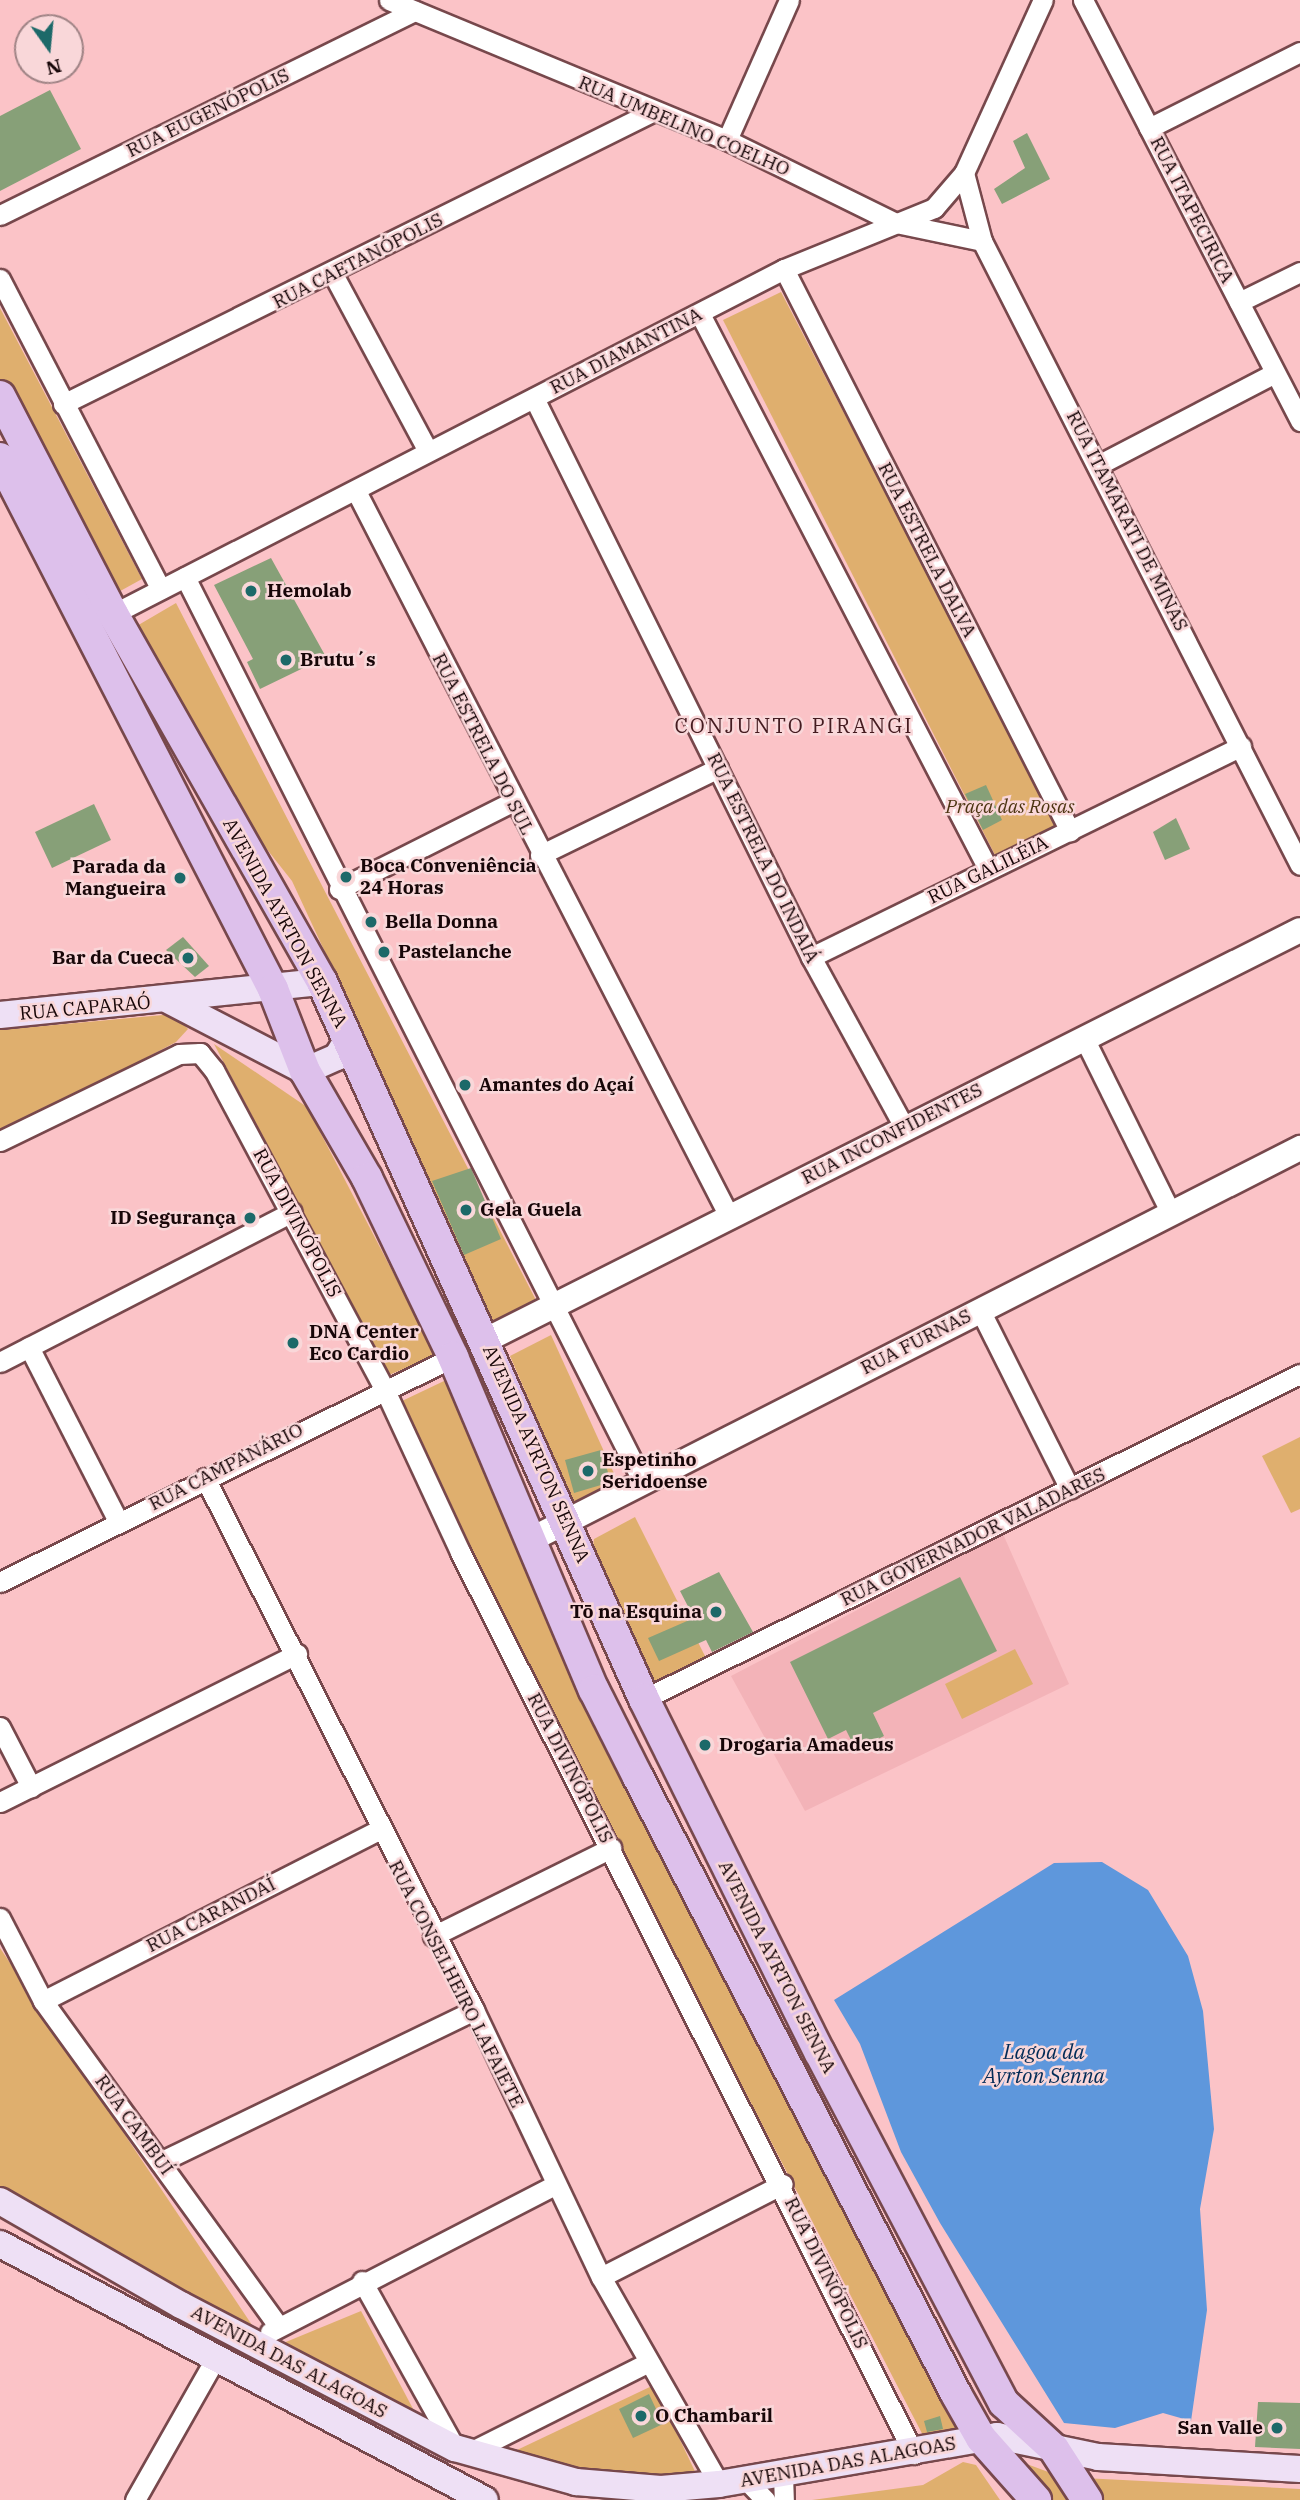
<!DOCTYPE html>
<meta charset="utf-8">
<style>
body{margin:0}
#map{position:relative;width:1300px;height:2500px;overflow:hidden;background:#fbc3c7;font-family:"IBM Plex Serif",serif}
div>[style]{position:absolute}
.built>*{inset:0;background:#f3b3b8}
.green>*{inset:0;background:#dfaf6e}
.water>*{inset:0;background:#5e97dc}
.building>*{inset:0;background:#87a078}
.roads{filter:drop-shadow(2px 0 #77484c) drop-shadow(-2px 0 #77484c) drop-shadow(0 2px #77484c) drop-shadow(0 -2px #77484c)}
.minor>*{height:19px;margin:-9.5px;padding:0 9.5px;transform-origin:9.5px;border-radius:9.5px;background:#fff}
.tertiary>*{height:24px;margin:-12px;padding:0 12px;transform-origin:12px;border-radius:12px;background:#fff}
.secondary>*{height:26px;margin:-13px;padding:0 13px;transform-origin:13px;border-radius:13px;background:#eee0f5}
.primary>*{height:30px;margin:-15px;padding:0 15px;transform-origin:15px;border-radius:15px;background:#ddc0eb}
.dots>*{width:19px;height:19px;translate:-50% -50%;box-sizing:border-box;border:4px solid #f9d7d9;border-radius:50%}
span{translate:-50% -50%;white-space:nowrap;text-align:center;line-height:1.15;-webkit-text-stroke:5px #f9d7d9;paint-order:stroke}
.street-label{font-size:19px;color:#170608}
.poi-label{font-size:19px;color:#170608;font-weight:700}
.left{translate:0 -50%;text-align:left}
.right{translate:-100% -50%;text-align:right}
.park-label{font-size:19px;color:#4d3512;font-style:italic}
.neighbourhood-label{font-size:21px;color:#441b20;letter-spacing:2px}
.water-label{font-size:21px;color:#022b57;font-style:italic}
.north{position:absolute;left:14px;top:14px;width:70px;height:70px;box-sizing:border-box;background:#f9d7d9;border:2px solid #9f8385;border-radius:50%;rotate:165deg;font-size:19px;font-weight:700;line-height:28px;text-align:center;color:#170608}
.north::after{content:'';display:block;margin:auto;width:24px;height:32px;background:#1c6969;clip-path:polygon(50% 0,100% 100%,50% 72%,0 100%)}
</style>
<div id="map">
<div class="built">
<div style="clip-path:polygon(1003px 1534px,1069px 1684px,805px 1811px,731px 1676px)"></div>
</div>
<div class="green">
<div style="clip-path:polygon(781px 292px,1059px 826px,995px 855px,723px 320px)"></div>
<div style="clip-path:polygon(0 308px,142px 579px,113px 595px,0 381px)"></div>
<div style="clip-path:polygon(176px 603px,539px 1306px,486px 1331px,402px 1118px,292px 881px,258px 838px,135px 627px)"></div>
<div style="clip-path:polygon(174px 1014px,188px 1029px,176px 1042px,0 1134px,0 1030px)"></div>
<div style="clip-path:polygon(214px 1044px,307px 1107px,436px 1355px,389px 1375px)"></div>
<div style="clip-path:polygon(551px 1335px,622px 1491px,577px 1512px,510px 1356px)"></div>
<div style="clip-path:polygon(444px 1381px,454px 1385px,602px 1722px,959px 2433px,929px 2447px,464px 1548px,401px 1408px,402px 1401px)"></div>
<div style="clip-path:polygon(1300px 1437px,1300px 1509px,1291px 1513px,1262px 1456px)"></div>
<div style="clip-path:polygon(635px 1517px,707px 1660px,658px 1691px,592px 1553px,594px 1539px)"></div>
<div style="clip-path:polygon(1015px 1649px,1033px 1684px,962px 1719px,945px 1684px)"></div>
<div style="clip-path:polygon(0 1948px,252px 2325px,248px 2336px,0 2198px)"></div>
<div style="clip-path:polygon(361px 2311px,419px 2420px,281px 2344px)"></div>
<div style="clip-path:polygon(654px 2385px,700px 2482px,651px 2485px,496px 2460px)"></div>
<div style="clip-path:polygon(997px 2453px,1051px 2473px,1074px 2500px,1041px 2500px)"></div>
<div style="clip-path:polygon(963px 2462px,976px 2465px,1000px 2500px,812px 2500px,923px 2485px)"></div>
<div style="clip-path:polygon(1083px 2478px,1300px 2489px,1300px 2500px,1101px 2500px)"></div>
</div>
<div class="water">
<div style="clip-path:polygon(1102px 1862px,1148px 1890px,1188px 1956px,1203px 2011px,1214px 2129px,1200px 2209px,1207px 2310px,1191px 2421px,1163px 2413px,1115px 2428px,1064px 2423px,940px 2223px,901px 2152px,860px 2044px,834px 2000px,1054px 1863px)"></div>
</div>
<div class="building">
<div style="clip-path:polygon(50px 90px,81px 149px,0 191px,0 116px)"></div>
<div style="clip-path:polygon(1027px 133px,1050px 179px,1002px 204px,994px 189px,1025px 168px,1013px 141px)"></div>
<div style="clip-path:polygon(271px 558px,326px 657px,260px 689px,247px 662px,253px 659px,214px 585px)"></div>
<div style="clip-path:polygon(986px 785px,1002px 820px,983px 830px,965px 794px)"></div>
<div style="clip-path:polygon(94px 804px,111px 840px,52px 868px,35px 832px)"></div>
<div style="clip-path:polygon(1176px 818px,1190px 849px,1165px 860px,1153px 832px)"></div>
<div style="clip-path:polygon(183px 937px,209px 966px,195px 977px,166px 950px)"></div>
<div style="clip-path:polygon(471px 1168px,501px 1239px,464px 1255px,432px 1181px)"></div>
<div style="clip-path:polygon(601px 1450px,611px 1482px,574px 1493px,565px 1460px)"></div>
<div style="clip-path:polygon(719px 1572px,753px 1632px,712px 1652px,706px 1640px,659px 1661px,648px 1638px,694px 1618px,680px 1591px)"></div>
<div style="clip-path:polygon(960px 1577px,997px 1651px,873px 1713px,884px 1736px,856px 1750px,846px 1730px,828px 1739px,790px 1662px)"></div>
<div style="clip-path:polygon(649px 2394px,663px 2424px,633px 2438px,619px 2409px)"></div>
<div style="clip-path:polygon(1258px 2402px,1300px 2403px,1300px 2449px,1255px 2447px)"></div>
<div style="clip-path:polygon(940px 2416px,943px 2429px,927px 2432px,924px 2421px)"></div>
</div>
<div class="roads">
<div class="minor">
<div style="left:389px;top:0;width:366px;rotate:22.5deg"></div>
<div style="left:727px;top:140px;width:188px;rotate:26.2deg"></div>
<div style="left:896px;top:223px;width:88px;rotate:11.8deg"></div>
<div style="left:1083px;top:0;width:474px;rotate:62.7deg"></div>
<div style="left:1149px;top:128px;width:169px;rotate:-26.7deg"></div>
<div style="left:727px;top:140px;width:153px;rotate:-66.1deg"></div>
<div style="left:964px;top:173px;width:70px;rotate:75.2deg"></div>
<div style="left:982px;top:241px;width:700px;rotate:63deg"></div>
<div style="left:0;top:215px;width:462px;rotate:-26.2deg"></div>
<div style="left:784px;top:269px;width:631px;rotate:63.03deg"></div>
<div style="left:333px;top:274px;width:201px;rotate:61.8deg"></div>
<div style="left:0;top:279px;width:349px;rotate:62.6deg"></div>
<div style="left:1239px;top:302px;width:68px;rotate:-26.2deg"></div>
<div style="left:700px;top:314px;width:625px;rotate:62.57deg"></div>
<div style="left:534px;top:398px;width:624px;rotate:63.64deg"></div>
<div style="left:811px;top:957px;width:194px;rotate:61.3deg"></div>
<div style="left:63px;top:404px;width:655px;rotate:-26.37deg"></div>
<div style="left:1100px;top:464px;width:197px;rotate:-27.5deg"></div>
<div style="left:356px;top:491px;width:818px;rotate:62.78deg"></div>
<div style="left:185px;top:577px;width:1014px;rotate:63.16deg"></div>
<div style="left:113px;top:614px;width:754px;rotate:-27.21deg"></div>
<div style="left:784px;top:269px;width:162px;rotate:-22.1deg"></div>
<div style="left:934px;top:208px;width:46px;rotate:-49.4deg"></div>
<div style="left:964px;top:173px;width:190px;rotate:-65.5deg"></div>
<div style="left:540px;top:855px;width:198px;rotate:-26deg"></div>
<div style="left:339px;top:889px;width:194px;rotate:-26.7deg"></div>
<div style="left:811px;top:957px;width:479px;rotate:-26.1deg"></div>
<div style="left:1084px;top:1038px;width:195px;rotate:63.6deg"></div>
<div style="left:0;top:1141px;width:199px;rotate:-25.9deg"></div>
<div style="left:179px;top:1054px;width:21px;rotate:-3deg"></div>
<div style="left:200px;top:1053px;width:22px;rotate:51deg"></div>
<div style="left:214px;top:1070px;width:361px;rotate:61.9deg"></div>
<div style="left:384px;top:1388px;width:181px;rotate:65.1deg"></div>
<div style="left:460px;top:1552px;width:1010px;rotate:63.28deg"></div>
<div style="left:980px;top:1310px;width:200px;rotate:63.3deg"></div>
<div style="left:29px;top:1347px;width:195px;rotate:62.9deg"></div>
<div style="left:0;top:1362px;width:328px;rotate:-27.2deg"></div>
<div style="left:205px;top:1478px;width:596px;rotate:63.18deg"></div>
<div style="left:474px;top:2010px;width:296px;rotate:64.6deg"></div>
<div style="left:601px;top:2277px;width:238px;rotate:60.3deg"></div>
<div style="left:0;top:1582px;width:506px;rotate:-26.41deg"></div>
<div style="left:644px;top:1699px;width:732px;rotate:-26.36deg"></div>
<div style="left:0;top:1727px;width:68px;rotate:62.7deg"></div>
<div style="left:0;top:1802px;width:332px;rotate:-26.5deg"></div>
<div style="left:0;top:1918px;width:93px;rotate:62.6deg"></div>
<div style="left:43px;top:2001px;width:401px;rotate:54.1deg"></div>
<div style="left:433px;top:1936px;width:199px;rotate:-26.3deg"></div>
<div style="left:43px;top:2001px;width:376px;rotate:-27deg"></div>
<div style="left:160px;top:2162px;width:349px;rotate:-25.8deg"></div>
<div style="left:601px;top:2277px;width:204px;rotate:-27.1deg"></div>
<div style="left:362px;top:2281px;width:191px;rotate:60.9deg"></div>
<div style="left:270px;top:2332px;width:321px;rotate:-27.3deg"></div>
<div style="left:468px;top:2453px;width:200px;rotate:-26.7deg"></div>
<div style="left:783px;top:2475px;width:25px;rotate:88deg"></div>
<div style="left:746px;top:2480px;width:28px;rotate:46deg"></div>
<div style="left:135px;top:2500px;width:162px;rotate:-60.4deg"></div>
</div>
<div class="tertiary">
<div style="left:486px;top:1340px;width:911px;rotate:-26.73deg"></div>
<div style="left:534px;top:1538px;width:860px;rotate:-26.98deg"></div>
</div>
<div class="secondary">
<div style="left:170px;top:1001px;width:152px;rotate:27.4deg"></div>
<div style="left:305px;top:1071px;width:35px;rotate:-24deg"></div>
<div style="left:337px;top:1057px;width:21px;rotate:-59deg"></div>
<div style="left:0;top:1015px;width:324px;rotate:-5.9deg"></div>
<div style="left:0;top:2201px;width:209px;rotate:29.9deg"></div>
<div style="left:181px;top:2305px;width:309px;rotate:27.6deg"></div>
<div style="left:455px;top:2448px;width:126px;rotate:15.7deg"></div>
<div style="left:576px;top:2482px;width:85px;rotate:4.7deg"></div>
<div style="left:661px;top:2489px;width:58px;rotate:-4.9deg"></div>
<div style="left:719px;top:2484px;width:282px;rotate:-9.8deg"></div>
<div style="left:997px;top:2436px;width:103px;rotate:11.7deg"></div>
<div style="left:1098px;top:2457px;width:202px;rotate:3.4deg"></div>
<div style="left:0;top:2244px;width:548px;rotate:27.83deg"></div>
</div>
<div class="primary">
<div style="left:0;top:396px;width:246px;rotate:62.6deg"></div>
<div style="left:113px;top:614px;width:423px;rotate:60.4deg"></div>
<div style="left:322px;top:982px;width:786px;rotate:65.82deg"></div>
<div style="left:644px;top:1699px;width:395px;rotate:63.6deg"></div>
<div style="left:820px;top:2053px;width:395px;rotate:62.3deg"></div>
<div style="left:1004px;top:2403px;width:68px;rotate:42.6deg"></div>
<div style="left:1054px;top:2449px;width:61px;rotate:57.1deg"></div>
<div style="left:0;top:458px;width:597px;rotate:62.79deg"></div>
<div style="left:273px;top:989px;width:88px;rotate:68.7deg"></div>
<div style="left:305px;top:1071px;width:124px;rotate:59.9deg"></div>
<div style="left:367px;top:1178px;width:199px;rotate:64.3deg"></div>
<div style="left:453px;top:1357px;width:362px;rotate:67.1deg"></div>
<div style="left:594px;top:1690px;width:97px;rotate:63.2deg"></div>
<div style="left:638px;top:1777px;width:694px;rotate:62.73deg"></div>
<div style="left:956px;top:2394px;width:51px;rotate:60.4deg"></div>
<div style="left:981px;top:2438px;width:83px;rotate:48.4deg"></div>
</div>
</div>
<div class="dots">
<div style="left:251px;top:591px;background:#1c6969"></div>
<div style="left:286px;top:660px;background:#1c6969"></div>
<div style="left:346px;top:877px;background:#1c6969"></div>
<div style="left:180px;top:878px;background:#1c6969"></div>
<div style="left:371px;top:922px;background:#1c6969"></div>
<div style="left:384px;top:952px;background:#1c6969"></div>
<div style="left:188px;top:958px;background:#1c6969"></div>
<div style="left:465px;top:1085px;background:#1c6969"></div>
<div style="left:466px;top:1210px;background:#1c6969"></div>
<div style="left:250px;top:1218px;background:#1c6969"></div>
<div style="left:293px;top:1343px;background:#1c6969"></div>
<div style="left:588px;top:1471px;background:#1c6969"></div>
<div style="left:716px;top:1612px;background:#1c6969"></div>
<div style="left:705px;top:1745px;background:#1c6969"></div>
<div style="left:641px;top:2416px;background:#1c6969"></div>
<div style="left:1277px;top:2428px;background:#1c6969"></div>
</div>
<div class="street-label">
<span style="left:208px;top:113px;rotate:-26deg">RUA EUGENÓPOLIS</span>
<span style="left:684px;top:126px;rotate:23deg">RUA UMBELINO COELHO</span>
<span style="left:1192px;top:210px;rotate:63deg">RUA ITAPECIRICA</span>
<span style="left:358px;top:261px;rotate:-27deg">RUA CAETANÓPOLIS</span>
<span style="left:626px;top:351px;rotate:-27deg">RUA DIAMANTINA</span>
<span style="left:1127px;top:521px;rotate:63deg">RUA ITAMARATI DE MINAS</span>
<span style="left:927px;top:550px;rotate:63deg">RUA ESTRELA DALVA</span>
<span style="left:483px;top:744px;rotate:63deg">RUA ESTRELA DO SUL</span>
<span style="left:763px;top:858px;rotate:64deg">RUA ESTRELA DO INDAIÁ</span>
<span style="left:988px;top:870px;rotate:-26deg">RUA GALILÉIA</span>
<span style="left:285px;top:923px;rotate:61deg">AVENIDA AYRTON SENNA</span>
<span style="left:85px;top:1008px;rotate:-5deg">RUA CAPARAÓ</span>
<span style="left:892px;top:1134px;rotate:-27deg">RUA INCONFIDENTES</span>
<span style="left:297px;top:1223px;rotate:62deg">RUA DIVINÓPOLIS</span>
<span style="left:916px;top:1342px;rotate:-27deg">RUA FURNAS</span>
<span style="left:536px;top:1454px;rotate:66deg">AVENIDA AYRTON SENNA</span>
<span style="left:226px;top:1467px;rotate:-27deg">RUA CAMPANÁRIO</span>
<span style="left:973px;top:1537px;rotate:-26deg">RUA GOVERNADOR VALADARES</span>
<span style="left:570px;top:1768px;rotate:63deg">RUA DIVINÓPOLIS</span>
<span style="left:211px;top:1915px;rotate:-27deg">RUA CARANDAÍ</span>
<span style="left:777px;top:1967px;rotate:63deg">AVENIDA AYRTON SENNA</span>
<span style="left:456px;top:1984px;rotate:63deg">RUA CONSELHEIRO LAFAIETE</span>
<span style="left:134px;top:2125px;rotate:54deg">RUA CAMBUÍ</span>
<span style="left:826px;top:2273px;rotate:64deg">RUA DIVINÓPOLIS</span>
<span style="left:289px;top:2362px;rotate:28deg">AVENIDA DAS ALAGOAS</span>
<span style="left:848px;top:2462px;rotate:-10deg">AVENIDA DAS ALAGOAS</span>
</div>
<div class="poi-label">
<span class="left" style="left:267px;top:591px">Hemolab</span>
<span class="left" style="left:300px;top:660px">Brutu´s</span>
<span class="left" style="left:360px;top:877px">Boca Conveniência<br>24 Horas</span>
<span class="right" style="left:166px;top:878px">Parada da<br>Mangueira</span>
<span class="left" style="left:385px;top:922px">Bella Donna</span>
<span class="left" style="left:398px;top:952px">Pastelanche</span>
<span class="right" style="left:174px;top:958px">Bar da Cueca</span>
<span class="left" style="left:479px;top:1085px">Amantes do Açaí</span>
<span class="left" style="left:480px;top:1210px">Gela Guela</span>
<span class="right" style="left:236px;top:1218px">ID Segurança</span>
<span class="left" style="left:309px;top:1343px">DNA Center<br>Eco Cardio</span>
<span class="left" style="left:602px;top:1471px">Espetinho<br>Seridoense</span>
<span class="right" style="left:702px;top:1612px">Tō na Esquina</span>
<span class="left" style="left:719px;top:1745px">Drogaria Amadeus</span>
<span class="left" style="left:655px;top:2416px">O Chambaril</span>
<span class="right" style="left:1263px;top:2428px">San Valle</span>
</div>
<div class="park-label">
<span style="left:1010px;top:807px">Praça das Rosas</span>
</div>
<div class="neighbourhood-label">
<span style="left:794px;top:725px">CONJUNTO PIRANGI</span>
</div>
<div class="water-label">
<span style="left:1044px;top:2063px">Lagoa da<br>Ayrton Senna</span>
</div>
<div class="north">N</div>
</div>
